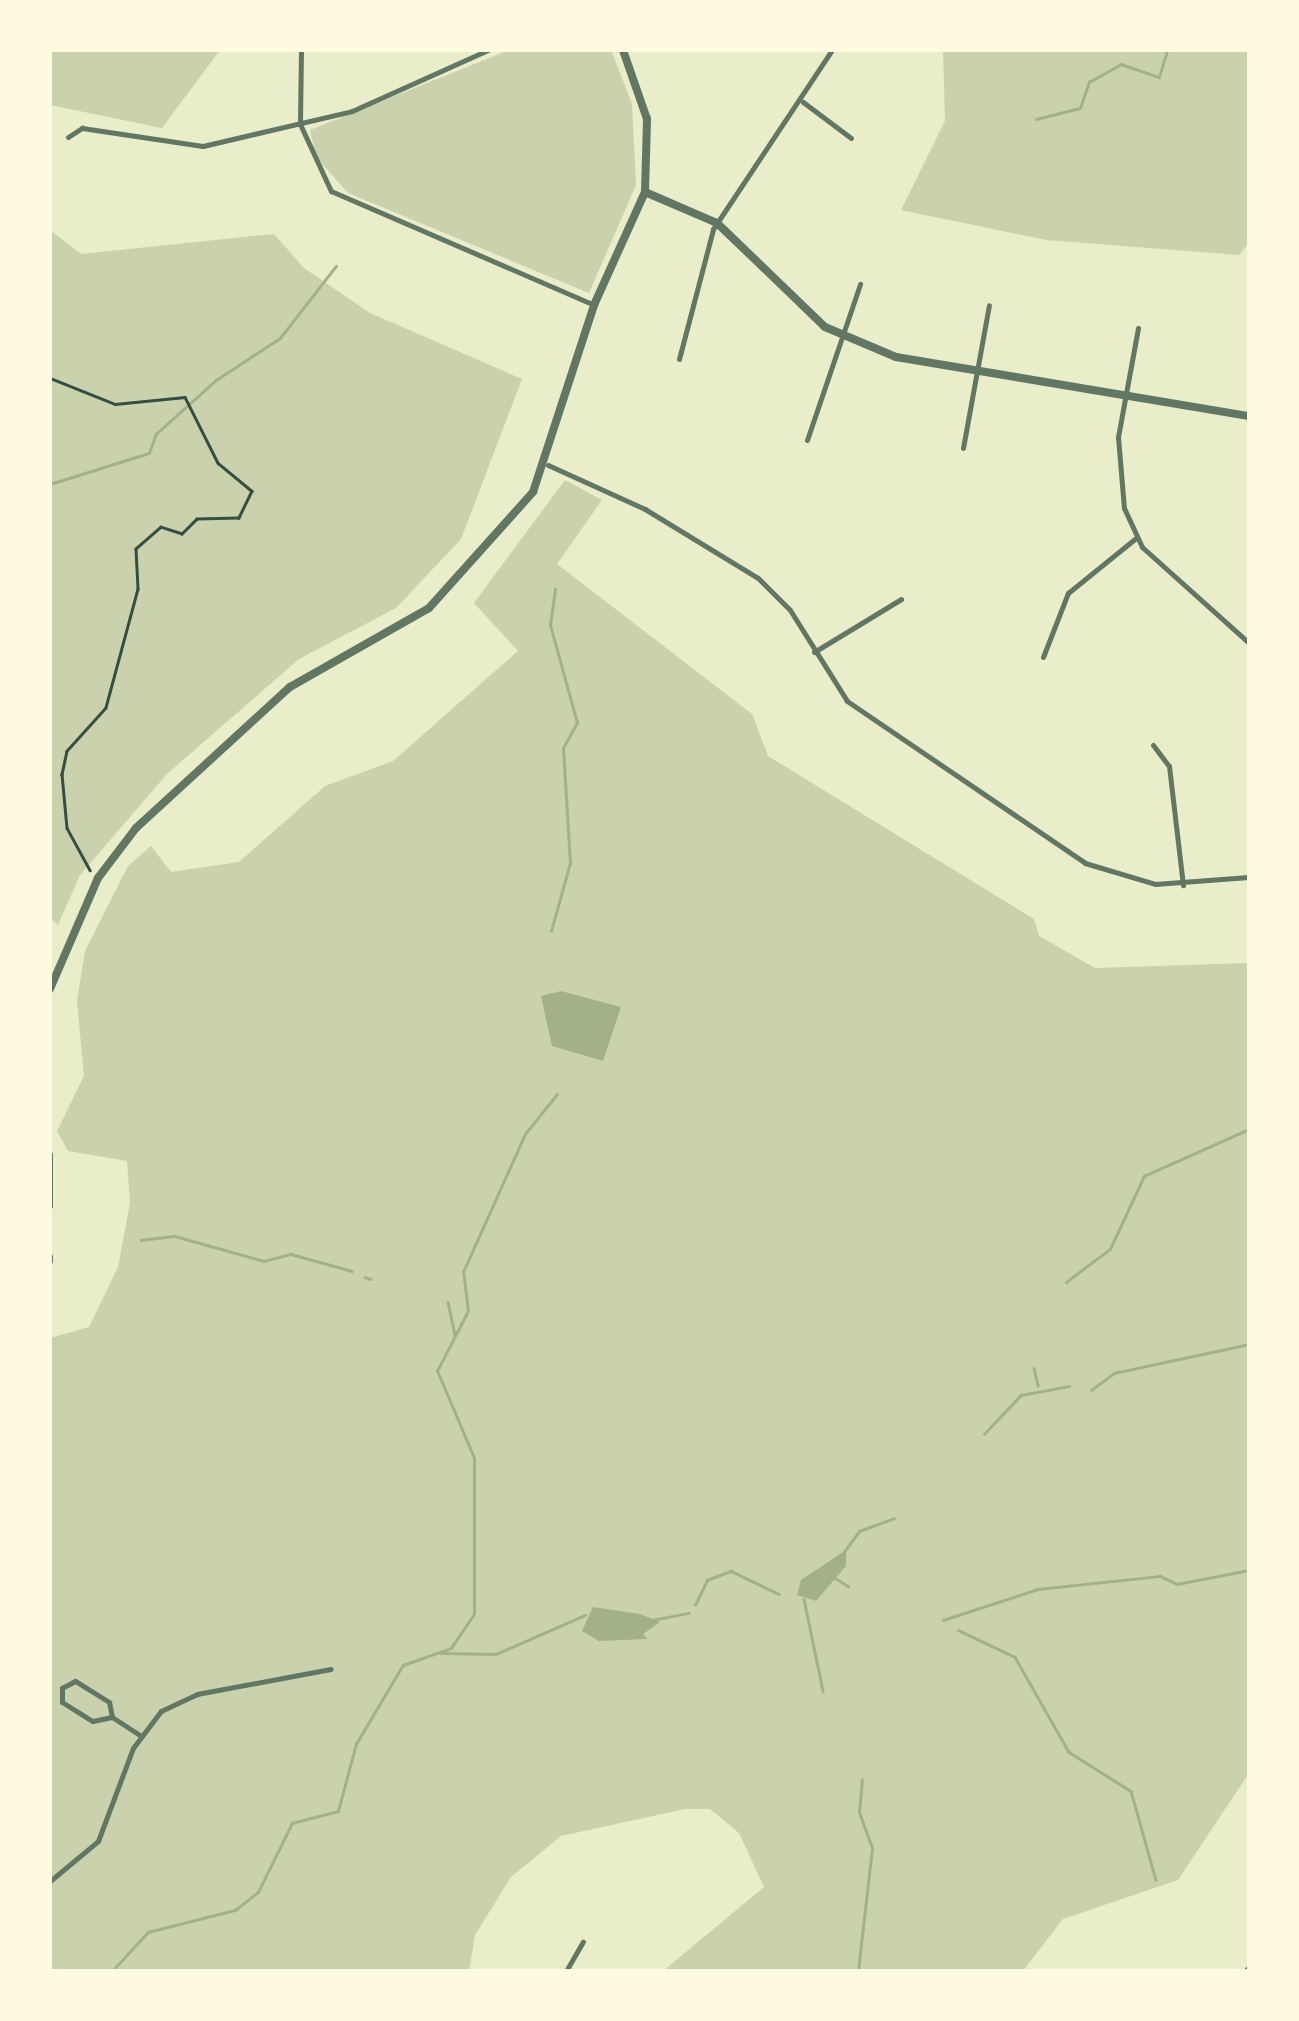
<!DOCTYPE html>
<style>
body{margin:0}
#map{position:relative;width:1299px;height:2021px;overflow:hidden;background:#e9edc9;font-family:"IBM Plex Sans",sans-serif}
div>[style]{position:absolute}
.green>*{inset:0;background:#cad2ad}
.water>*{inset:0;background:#a3b18a}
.stream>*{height:2.5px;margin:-1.25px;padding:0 1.25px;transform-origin:1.25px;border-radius:1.25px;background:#a3b18a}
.path>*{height:2.5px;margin:-1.25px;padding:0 1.25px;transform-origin:1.25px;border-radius:1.25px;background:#344e41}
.minor>*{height:5px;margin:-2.5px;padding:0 2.5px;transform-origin:2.5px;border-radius:2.5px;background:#617663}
.tertiary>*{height:8px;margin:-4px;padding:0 4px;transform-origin:4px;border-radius:4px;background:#617663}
span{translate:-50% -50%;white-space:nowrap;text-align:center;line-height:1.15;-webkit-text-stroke:10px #fefae0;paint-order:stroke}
.frame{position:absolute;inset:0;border:52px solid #fefae0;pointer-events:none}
</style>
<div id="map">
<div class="green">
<div style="clip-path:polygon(50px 50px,220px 50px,162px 128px,50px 105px)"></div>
<div style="clip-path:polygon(509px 50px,611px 50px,632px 104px,636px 185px,589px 293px,348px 193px,316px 157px,310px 130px)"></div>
<div style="clip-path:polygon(943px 50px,1249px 50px,1249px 243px,1239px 255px,1046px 240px,901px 210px,945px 121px)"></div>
<div style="clip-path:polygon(50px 230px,81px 254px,274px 234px,304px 268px,370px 313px,522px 379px,461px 539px,396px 608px,299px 659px,167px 774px,80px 875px,58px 925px,50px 917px)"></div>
<div style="clip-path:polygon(565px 480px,602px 500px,557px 564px,752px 714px,768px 756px,1034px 919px,1039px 936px,1095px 968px,1249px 963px,1249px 1773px,1178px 1880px,1063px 1919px,1023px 1971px,663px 1971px,764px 1887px,739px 1833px,710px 1809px,685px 1809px,561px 1836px,511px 1877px,475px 1935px,469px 1971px,50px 1971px,50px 1338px,89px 1327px,118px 1267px,130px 1203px,127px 1161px,68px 1151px,57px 1131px,84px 1076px,77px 1001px,85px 951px,128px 866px,151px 846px,171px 872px,239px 862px,325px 786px,393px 761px,518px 651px,474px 603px)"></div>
</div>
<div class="water">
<div style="clip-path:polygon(561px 991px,621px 1007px,603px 1061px,552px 1046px,541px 996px)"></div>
<div style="clip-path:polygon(846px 1550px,846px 1566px,816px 1601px,797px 1595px,801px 1580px)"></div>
<div style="clip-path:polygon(593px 1607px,640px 1614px,660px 1622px,643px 1634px,648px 1639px,599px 1641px,582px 1631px)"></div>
</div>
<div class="stream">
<div style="left:1036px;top:119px;width:45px;rotate:-14deg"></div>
<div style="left:1080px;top:108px;width:28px;rotate:-71deg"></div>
<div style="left:1089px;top:82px;width:37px;rotate:-29deg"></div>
<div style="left:1121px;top:64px;width:40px;rotate:18.9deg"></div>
<div style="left:1159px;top:77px;width:28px;rotate:-73deg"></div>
<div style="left:50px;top:484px;width:104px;rotate:-17.4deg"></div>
<div style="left:149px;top:453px;width:20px;rotate:-70deg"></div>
<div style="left:156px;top:434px;width:81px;rotate:-42deg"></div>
<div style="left:216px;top:380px;width:77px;rotate:-33.3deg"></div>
<div style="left:280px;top:338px;width:91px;rotate:-52.1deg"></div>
<div style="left:551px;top:931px;width:71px;rotate:-74.4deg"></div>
<div style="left:570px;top:863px;width:115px;rotate:-93.5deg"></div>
<div style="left:563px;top:748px;width:29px;rotate:-61deg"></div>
<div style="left:577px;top:723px;width:102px;rotate:-105.4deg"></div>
<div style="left:550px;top:625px;width:36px;rotate:-82deg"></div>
<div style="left:141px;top:1240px;width:34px;rotate:-7deg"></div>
<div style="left:175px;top:1236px;width:92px;rotate:15.7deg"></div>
<div style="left:264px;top:1261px;width:28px;rotate:-15deg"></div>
<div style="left:291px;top:1254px;width:63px;rotate:15.6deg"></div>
<div style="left:365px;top:1277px;width:6px;rotate:18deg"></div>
<div style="left:1066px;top:1282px;width:55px;rotate:-36.9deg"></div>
<div style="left:1110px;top:1249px;width:81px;rotate:-65deg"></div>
<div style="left:1144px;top:1176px;width:115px;rotate:-24.1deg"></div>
<div style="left:448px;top:1302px;width:34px;rotate:78deg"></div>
<div style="left:1034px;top:1368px;width:18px;rotate:77deg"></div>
<div style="left:1091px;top:1390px;width:29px;rotate:-36deg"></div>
<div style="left:1114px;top:1373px;width:138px;rotate:-12.1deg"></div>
<div style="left:984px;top:1434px;width:54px;rotate:-46.5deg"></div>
<div style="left:1021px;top:1395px;width:49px;rotate:-10.6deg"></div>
<div style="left:844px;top:1552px;width:26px;rotate:-54deg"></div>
<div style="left:859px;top:1531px;width:37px;rotate:-20deg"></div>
<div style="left:832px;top:1576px;width:19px;rotate:32deg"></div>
<div style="left:804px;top:1599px;width:94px;rotate:78.3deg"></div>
<div style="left:695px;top:1605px;width:28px;rotate:-64deg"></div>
<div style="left:707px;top:1580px;width:26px;rotate:-21deg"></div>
<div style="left:731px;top:1571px;width:53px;rotate:25.6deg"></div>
<div style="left:943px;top:1620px;width:100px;rotate:-18.1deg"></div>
<div style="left:1038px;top:1589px;width:123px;rotate:-6.1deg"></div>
<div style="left:1160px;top:1576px;width:19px;rotate:25deg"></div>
<div style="left:1177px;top:1584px;width:73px;rotate:-11deg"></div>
<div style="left:647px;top:1621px;width:42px;rotate:-11deg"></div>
<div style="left:958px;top:1630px;width:63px;rotate:25.3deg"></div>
<div style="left:1015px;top:1657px;width:109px;rotate:60.4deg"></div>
<div style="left:1069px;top:1752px;width:73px;rotate:32.2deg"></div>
<div style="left:1131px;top:1791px;width:92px;rotate:74.3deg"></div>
<div style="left:441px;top:1653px;width:55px;rotate:1deg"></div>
<div style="left:496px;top:1654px;width:97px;rotate:-23.7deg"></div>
<div style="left:112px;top:1971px;width:53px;rotate:-47.3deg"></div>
<div style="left:148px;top:1932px;width:90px;rotate:-14.2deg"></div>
<div style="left:235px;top:1910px;width:29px;rotate:-38deg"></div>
<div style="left:258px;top:1892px;width:77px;rotate:-63.8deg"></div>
<div style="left:292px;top:1823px;width:48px;rotate:-14.6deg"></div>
<div style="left:338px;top:1811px;width:69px;rotate:-75deg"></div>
<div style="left:356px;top:1744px;width:92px;rotate:-59.3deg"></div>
<div style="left:403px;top:1665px;width:51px;rotate:-19.5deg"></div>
<div style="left:451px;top:1648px;width:41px;rotate:-55.9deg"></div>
<div style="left:474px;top:1614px;width:156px;rotate:-90deg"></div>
<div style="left:474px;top:1458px;width:95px;rotate:-113deg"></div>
<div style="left:437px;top:1371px;width:68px;rotate:-62.7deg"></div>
<div style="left:468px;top:1311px;width:39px;rotate:-97deg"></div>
<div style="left:463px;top:1272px;width:151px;rotate:-65.8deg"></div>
<div style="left:525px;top:1134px;width:51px;rotate:-51.3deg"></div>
<div style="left:858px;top:1971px;width:124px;rotate:-83.5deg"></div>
<div style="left:872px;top:1848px;width:37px;rotate:-110deg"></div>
<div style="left:859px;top:1813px;width:33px;rotate:-85deg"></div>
</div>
<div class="path">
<div style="left:50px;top:378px;width:70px;rotate:21.8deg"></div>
<div style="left:115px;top:404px;width:70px;rotate:-5.7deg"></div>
<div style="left:185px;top:397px;width:74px;rotate:63.4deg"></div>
<div style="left:218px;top:463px;width:44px;rotate:39.5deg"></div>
<div style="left:252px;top:491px;width:30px;rotate:116deg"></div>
<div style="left:239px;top:518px;width:42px;rotate:178.6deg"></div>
<div style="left:197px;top:519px;width:21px;rotate:135deg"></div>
<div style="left:182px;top:534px;width:22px;rotate:-162deg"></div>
<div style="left:161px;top:527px;width:33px;rotate:139deg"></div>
<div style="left:136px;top:549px;width:40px;rotate:87.1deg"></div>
<div style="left:138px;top:589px;width:123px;rotate:105.1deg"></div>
<div style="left:106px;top:708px;width:58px;rotate:132.2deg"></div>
<div style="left:67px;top:751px;width:24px;rotate:102deg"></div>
<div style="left:62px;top:774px;width:54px;rotate:84.7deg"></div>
<div style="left:67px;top:828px;width:48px;rotate:61.3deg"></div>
</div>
<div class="minor">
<div style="left:301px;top:50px;width:74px;rotate:90.8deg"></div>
<div style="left:300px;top:124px;width:74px;rotate:65.2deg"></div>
<div style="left:331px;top:191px;width:287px;rotate:23.4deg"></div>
<div style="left:803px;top:102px;width:60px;rotate:36.9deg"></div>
<div style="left:68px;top:137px;width:17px;rotate:-33deg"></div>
<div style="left:82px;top:128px;width:122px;rotate:8.5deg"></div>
<div style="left:203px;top:146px;width:153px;rotate:-13.2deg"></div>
<div style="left:352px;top:111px;width:149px;rotate:-24.2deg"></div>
<div style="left:1138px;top:328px;width:111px;rotate:100.4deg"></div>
<div style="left:1118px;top:437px;width:71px;rotate:85.2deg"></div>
<div style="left:1124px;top:508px;width:43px;rotate:65.2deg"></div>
<div style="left:1142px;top:547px;width:144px;rotate:41.9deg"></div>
<div style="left:679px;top:359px;width:134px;rotate:-75.3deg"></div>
<div style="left:713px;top:229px;width:215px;rotate:-56.4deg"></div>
<div style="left:807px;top:440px;width:165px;rotate:-71.2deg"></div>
<div style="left:963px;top:448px;width:145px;rotate:-79.7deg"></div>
<div style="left:548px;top:465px;width:107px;rotate:24.4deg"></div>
<div style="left:645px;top:509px;width:132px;rotate:31.4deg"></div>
<div style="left:758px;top:578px;width:45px;rotate:45deg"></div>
<div style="left:790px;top:610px;width:107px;rotate:57.9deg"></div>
<div style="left:847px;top:701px;width:288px;rotate:34.2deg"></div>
<div style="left:1085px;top:863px;width:73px;rotate:16.7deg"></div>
<div style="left:1155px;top:884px;width:94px;rotate:-4.3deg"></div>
<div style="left:814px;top:652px;width:102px;rotate:-31.3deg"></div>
<div style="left:1043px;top:657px;width:69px;rotate:-68.7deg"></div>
<div style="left:1068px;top:593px;width:87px;rotate:-39deg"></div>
<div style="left:1153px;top:745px;width:26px;rotate:53deg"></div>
<div style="left:1169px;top:766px;width:120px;rotate:83.3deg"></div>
<div style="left:50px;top:1154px;width:52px;rotate:90deg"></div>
<div style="left:50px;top:1256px;width:5px;rotate:90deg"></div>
<div style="left:112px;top:1717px;width:15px;rotate:-101deg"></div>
<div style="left:109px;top:1702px;width:40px;rotate:-148deg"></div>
<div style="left:75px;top:1681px;width:15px;rotate:152deg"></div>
<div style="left:62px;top:1688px;width:14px;rotate:90deg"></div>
<div style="left:62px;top:1702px;width:36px;rotate:32deg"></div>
<div style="left:93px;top:1721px;width:19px;rotate:-12deg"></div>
<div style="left:112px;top:1717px;width:33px;rotate:33deg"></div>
<div style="left:50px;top:1881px;width:62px;rotate:-39.8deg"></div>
<div style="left:98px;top:1841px;width:99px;rotate:-69.4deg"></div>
<div style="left:133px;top:1748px;width:46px;rotate:-52.9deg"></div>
<div style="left:161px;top:1711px;width:40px;rotate:-25deg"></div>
<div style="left:197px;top:1694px;width:136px;rotate:-10.6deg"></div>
<div style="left:566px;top:1971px;width:34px;rotate:-60deg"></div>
</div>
<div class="tertiary">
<div style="left:645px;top:192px;width:78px;rotate:23.3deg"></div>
<div style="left:717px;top:223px;width:150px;rotate:43.9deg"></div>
<div style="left:825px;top:327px;width:77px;rotate:22.9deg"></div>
<div style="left:896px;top:357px;width:358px;rotate:9.5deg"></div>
<div style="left:50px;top:989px;width:121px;rotate:-66.6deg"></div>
<div style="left:98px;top:878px;width:63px;rotate:-52.8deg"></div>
<div style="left:136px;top:828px;width:209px;rotate:-42.5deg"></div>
<div style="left:290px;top:687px;width:160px;rotate:-29.6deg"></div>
<div style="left:429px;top:608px;width:156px;rotate:-48.1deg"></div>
<div style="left:533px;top:492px;width:197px;rotate:-71.9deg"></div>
<div style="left:594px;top:305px;width:124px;rotate:-65.7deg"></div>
<div style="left:645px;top:192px;width:73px;rotate:-88.4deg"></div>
<div style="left:647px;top:119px;width:73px;rotate:-109.2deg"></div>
<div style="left:1248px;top:1971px;width:1px;rotate:-45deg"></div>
</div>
<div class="frame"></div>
</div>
